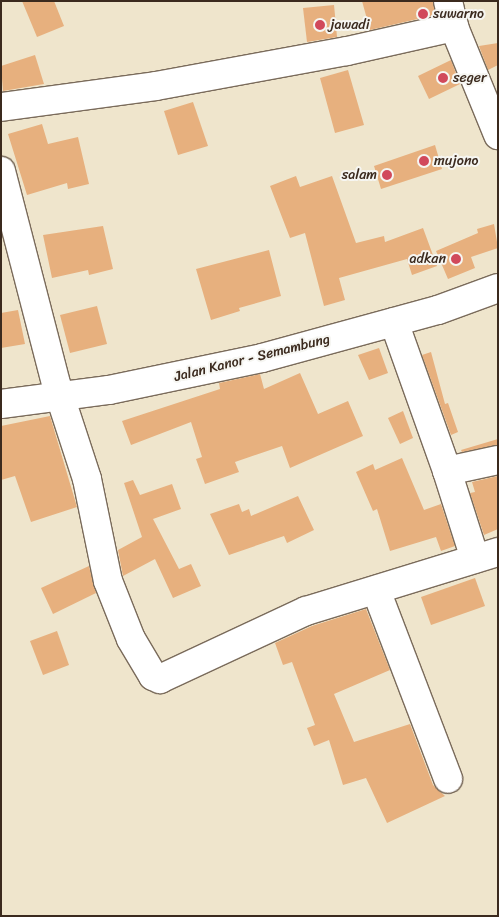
<!DOCTYPE html>
<style>
body{margin:0}
#map{position:relative;width:499px;height:917px;overflow:hidden;background:#efe5cc;font-family:Sriracha,sans-serif}
div>[style]{position:absolute}
.building>*{inset:0;background:#e7b07e}
.roads{filter:drop-shadow(1px 0 #7a6b5b) drop-shadow(-1px 0 #7a6b5b) drop-shadow(0 1px #7a6b5b) drop-shadow(0 -1px #7a6b5b)}
.minor>*{height:28px;margin:-14px;padding:0 14px;transform-origin:14px;border-radius:14px;background:#fff}
.dots>*{width:14px;height:14px;translate:-50% -50%;box-sizing:border-box;border:2px solid #f6f6f2;border-radius:50%}
span{translate:-50% -50%;white-space:nowrap;text-align:center;line-height:1.15;-webkit-text-stroke:4px #f6f6f2;paint-order:stroke}
.poi-label{font-size:14px;color:#3b2a1e}
.left{translate:0 -50%;text-align:left}
.right{translate:-100% -50%;text-align:right}
.street-label{font-size:14px;color:#3b2a1e}
.frame{position:absolute;inset:0;border:2px solid #3b2a1e;pointer-events:none}
</style>
<div id="map">
<div class="building">
<div style="clip-path:polygon(22px 1px,54px 1px,64px 26px,37px 37px)"></div>
<div style="clip-path:polygon(362px 1px,433px 1px,435px 15px,370px 30px)"></div>
<div style="clip-path:polygon(334px 5px,337px 37px,307px 42px,303px 8px)"></div>
<div style="clip-path:polygon(498px 43px,498px 65px,488px 70px,479px 46px)"></div>
<div style="clip-path:polygon(35px 55px,44px 84px,3px 91px,1px 66px)"></div>
<div style="clip-path:polygon(451px 60px,460px 84px,429px 99px,418px 76px)"></div>
<div style="clip-path:polygon(348px 70px,364px 125px,335px 133px,320px 78px)"></div>
<div style="clip-path:polygon(193px 102px,208px 146px,178px 155px,164px 111px)"></div>
<div style="clip-path:polygon(42px 124px,48px 144px,78px 137px,89px 184px,68px 189px,67px 183px,27px 195px,8px 134px)"></div>
<div style="clip-path:polygon(435px 145px,442px 169px,381px 189px,374px 166px)"></div>
<div style="clip-path:polygon(296px 176px,300px 187px,332px 176px,356px 243px,384px 236px,385px 242px,423px 228px,437px 266px,412px 275px,407px 259px,339px 278px,345px 300px,324px 306px,305px 233px,290px 238px,270px 186px)"></div>
<div style="clip-path:polygon(494px 224px,498px 248px,471px 257px,475px 268px,448px 279px,436px 251px,478px 233px,477px 229px)"></div>
<div style="clip-path:polygon(103px 226px,113px 269px,89px 275px,88px 270px,52px 278px,43px 235px)"></div>
<div style="clip-path:polygon(269px 250px,281px 296px,239px 308px,240px 311px,211px 320px,196px 269px)"></div>
<div style="clip-path:polygon(97px 306px,107px 344px,70px 353px,60px 315px)"></div>
<div style="clip-path:polygon(18px 310px,25px 344px,1px 348px,1px 313px)"></div>
<div style="clip-path:polygon(379px 348px,388px 373px,369px 380px,358px 355px)"></div>
<div style="clip-path:polygon(431px 352px,445px 404px,448px 403px,458px 432px,451px 435px,422px 355px)"></div>
<div style="clip-path:polygon(300px 373px,318px 414px,348px 401px,363px 436px,290px 468px,282px 446px,235px 462px,239px 472px,205px 484px,196px 459px,202px 457px,191px 422px,131px 445px,122px 421px,220px 389px,219px 383px,260px 374px,264px 389px)"></div>
<div style="clip-path:polygon(403px 411px,413px 438px,400px 444px,388px 418px)"></div>
<div style="clip-path:polygon(50px 416px,77px 507px,31px 522px,15px 476px,1px 480px,1px 426px)"></div>
<div style="clip-path:polygon(498px 439px,498px 445px,462px 452px,461px 450px)"></div>
<div style="clip-path:polygon(402px 458px,424px 510px,441px 504px,455px 546px,441px 551px,436px 537px,390px 551px,377px 509px,373px 511px,356px 472px,373px 464px,375px 470px)"></div>
<div style="clip-path:polygon(498px 476px,498px 529px,484px 535px,470px 493px,475px 492px,472px 482px)"></div>
<div style="clip-path:polygon(133px 480px,140px 495px,172px 484px,181px 509px,153px 519px,179px 569px,191px 564px,201px 586px,173px 598px,155px 559px,123px 576px,118px 550px,142px 537px,124px 483px)"></div>
<div style="clip-path:polygon(298px 496px,314px 530px,287px 543px,284px 536px,229px 555px,210px 514px,239px 504px,242px 512px,249px 509px,251px 516px)"></div>
<div style="clip-path:polygon(89px 566px,96px 593px,53px 614px,41px 588px)"></div>
<div style="clip-path:polygon(475px 578px,485px 606px,431px 625px,421px 597px)"></div>
<div style="clip-path:polygon(366px 609px,390px 670px,334px 694px,354px 742px,410px 724px,433px 785px,445px 796px,387px 823px,366px 778px,343px 785px,329px 740px,314px 746px,307px 728px,315px 725px,292px 662px,283px 665px,275px 643px,312px 626px)"></div>
<div style="clip-path:polygon(57px 631px,69px 665px,43px 675px,30px 641px)"></div>
</div>
<div class="roads">
<div class="minor">
<div style="left:448px;top:1px;width:27px;rotate:77deg"></div>
<div style="left:454px;top:27px;width:117px;rotate:67.8deg"></div>
<div style="left:1px;top:107px;width:156px;rotate:-7.7deg"></div>
<div style="left:156px;top:86px;width:194px;rotate:-10.4deg"></div>
<div style="left:347px;top:51px;width:110px;rotate:-12.6deg"></div>
<div style="left:1px;top:171px;width:220px;rotate:75.5deg"></div>
<div style="left:56px;top:384px;width:100px;rotate:71.9deg"></div>
<div style="left:87px;top:479px;width:104px;rotate:78.4deg"></div>
<div style="left:108px;top:581px;width:62px;rotate:68.4deg"></div>
<div style="left:131px;top:639px;width:43px;rotate:59.3deg"></div>
<div style="left:153px;top:676px;width:8px;rotate:23deg"></div>
<div style="left:160px;top:679px;width:161px;rotate:-25deg"></div>
<div style="left:306px;top:611px;width:201px;rotate:-17.1deg"></div>
<div style="left:394px;top:322px;width:158px;rotate:70.4deg"></div>
<div style="left:447px;top:471px;width:52px;rotate:-12.2deg"></div>
<div style="left:1px;top:404px;width:109px;rotate:-7.4deg"></div>
<div style="left:109px;top:390px;width:156px;rotate:-11.8deg"></div>
<div style="left:262px;top:358px;width:182px;rotate:-15.3deg"></div>
<div style="left:438px;top:310px;width:64px;rotate:-20.1deg"></div>
<div style="left:447px;top:471px;width:92px;rotate:72.3deg"></div>
<div style="left:376px;top:590px;width:202px;rotate:69.1deg"></div>
</div>
</div>
<div class="dots">
<div style="left:423px;top:14px;background:#d1495b"></div>
<div style="left:320px;top:25px;background:#d1495b"></div>
<div style="left:443px;top:78px;background:#d1495b"></div>
<div style="left:424px;top:161px;background:#d1495b"></div>
<div style="left:387px;top:175px;background:#d1495b"></div>
<div style="left:456px;top:259px;background:#d1495b"></div>
</div>
<div class="poi-label">
<span class="left" style="left:433px;top:14px">suwarno</span>
<span class="left" style="left:330px;top:25px">jawadi</span>
<span class="left" style="left:453px;top:78px">seger</span>
<span class="left" style="left:434px;top:161px">mujono</span>
<span class="right" style="left:377px;top:175px">salam</span>
<span class="right" style="left:446px;top:259px">adkan</span>
</div>
<div class="street-label">
<span style="left:252px;top:358px;rotate:-14deg">Jalan Kanor - Semambung</span>
</div>
<div class="frame"></div>
</div>
